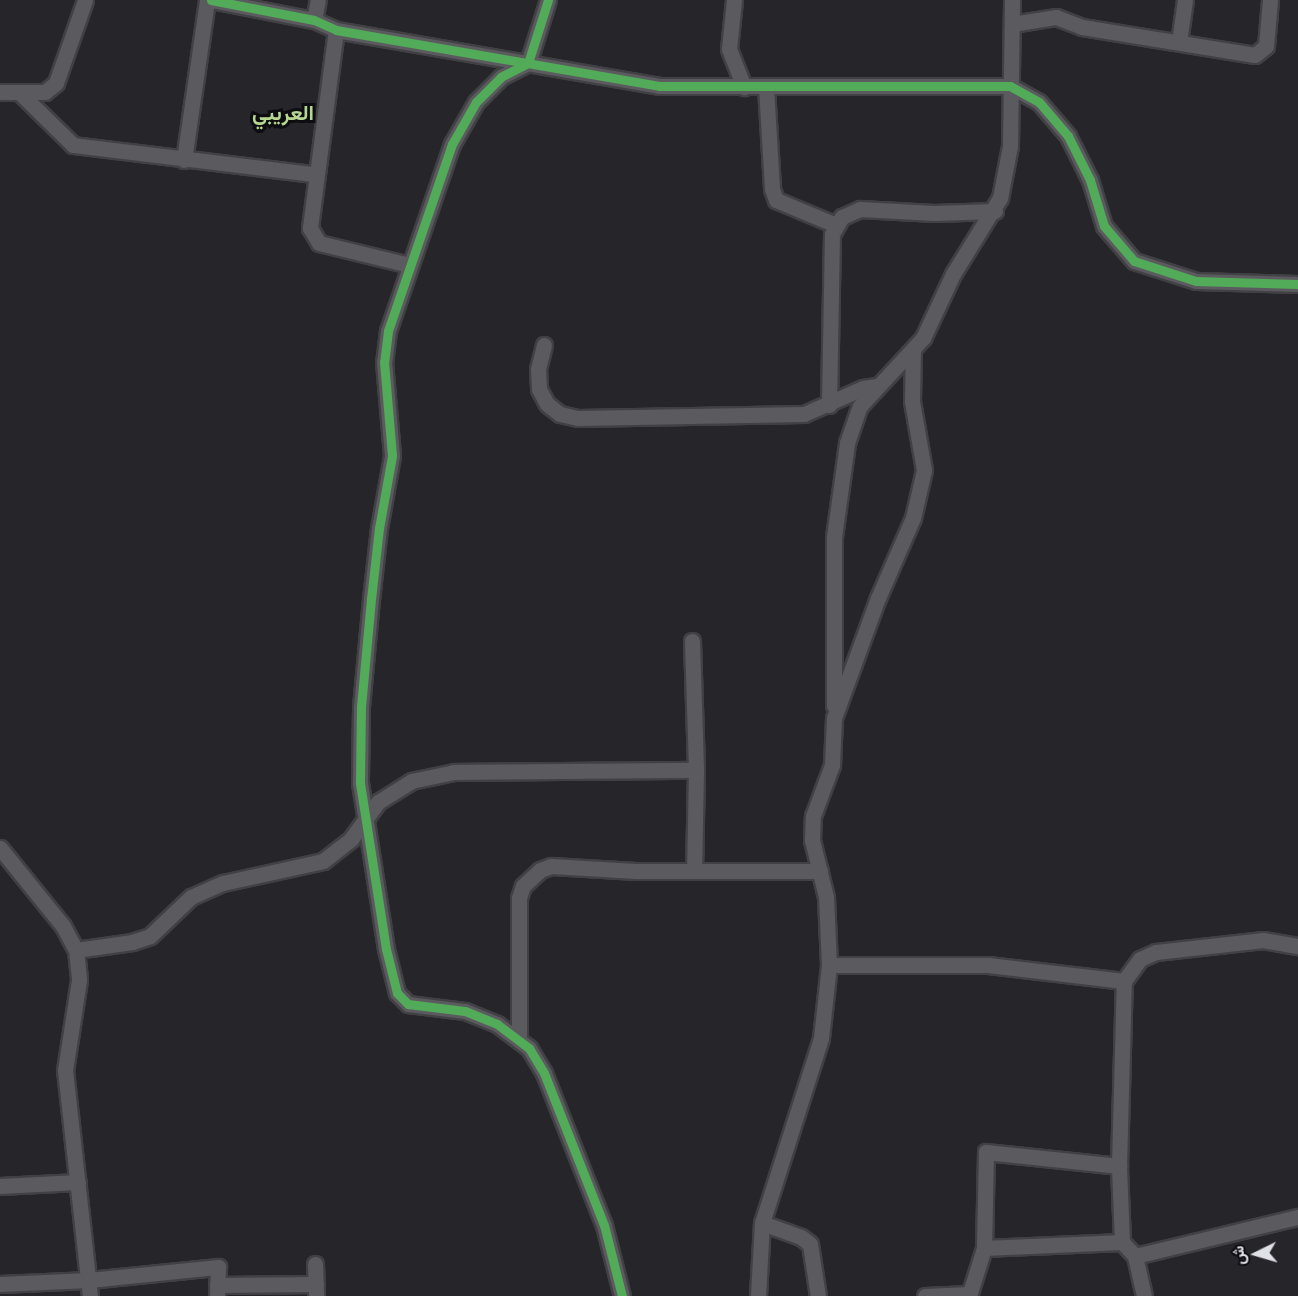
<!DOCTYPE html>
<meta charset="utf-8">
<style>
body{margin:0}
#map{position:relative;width:1298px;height:1296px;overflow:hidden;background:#25252a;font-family:"Archivo Narrow",Vazirmatn,sans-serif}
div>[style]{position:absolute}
.roads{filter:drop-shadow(2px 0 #414145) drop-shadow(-2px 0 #414145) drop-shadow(0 2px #414145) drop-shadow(0 -2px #414145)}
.street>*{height:15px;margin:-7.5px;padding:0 7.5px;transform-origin:7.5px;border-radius:7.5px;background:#5b5b5f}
.cycleway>*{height:9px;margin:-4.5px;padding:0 4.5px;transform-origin:4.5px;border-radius:4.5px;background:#51ab58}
span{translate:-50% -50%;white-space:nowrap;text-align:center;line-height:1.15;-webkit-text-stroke:6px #0d0d11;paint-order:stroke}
.district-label{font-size:21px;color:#b5d791;font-weight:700}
.north{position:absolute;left:1226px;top:1224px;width:60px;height:60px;-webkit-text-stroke:4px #0d0d11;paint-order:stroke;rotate:265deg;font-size:16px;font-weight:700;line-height:24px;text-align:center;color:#e0e0e7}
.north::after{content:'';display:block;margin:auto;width:21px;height:27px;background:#e0e0e7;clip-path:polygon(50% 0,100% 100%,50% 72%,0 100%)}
</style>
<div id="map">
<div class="roads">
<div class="street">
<div style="left:211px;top:0;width:105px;rotate:11deg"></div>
<div style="left:314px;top:20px;width:24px;rotate:24deg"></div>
<div style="left:336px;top:30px;width:328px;rotate:9.8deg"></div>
<div style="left:659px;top:86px;width:351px"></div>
<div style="left:1010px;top:86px;width:33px;rotate:29deg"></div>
<div style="left:1039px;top:102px;width:45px;rotate:49.5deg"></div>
<div style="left:1068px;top:136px;width:49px;rotate:63.4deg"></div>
<div style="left:1090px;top:180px;width:48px;rotate:73.1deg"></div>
<div style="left:1104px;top:226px;width:46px;rotate:49.4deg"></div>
<div style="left:1134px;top:261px;width:65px;rotate:17.9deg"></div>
<div style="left:1196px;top:281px;width:102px;rotate:1.7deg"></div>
<div style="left:548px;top:0;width:66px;rotate:107.6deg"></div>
<div style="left:528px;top:63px;width:30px;rotate:153deg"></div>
<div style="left:501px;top:77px;width:35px;rotate:135deg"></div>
<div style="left:476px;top:102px;width:48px;rotate:119.7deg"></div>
<div style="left:452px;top:144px;width:198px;rotate:108.9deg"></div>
<div style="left:388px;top:331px;width:31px;rotate:97deg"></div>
<div style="left:384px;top:362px;width:94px;rotate:85.1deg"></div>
<div style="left:392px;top:456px;width:73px;rotate:100.2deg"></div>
<div style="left:379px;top:528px;width:71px;rotate:96.4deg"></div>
<div style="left:371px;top:599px;width:108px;rotate:95.3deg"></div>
<div style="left:361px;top:707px;width:76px;rotate:90.8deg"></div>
<div style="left:360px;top:783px;width:168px;rotate:81.1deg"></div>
<div style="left:386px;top:949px;width:45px;rotate:76deg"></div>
<div style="left:397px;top:993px;width:16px;rotate:45deg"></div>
<div style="left:408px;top:1004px;width:57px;rotate:7deg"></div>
<div style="left:465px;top:1011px;width:35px;rotate:22deg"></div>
<div style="left:497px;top:1024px;width:40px;rotate:37deg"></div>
<div style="left:529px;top:1048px;width:29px;rotate:59deg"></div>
<div style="left:544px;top:1073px;width:163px;rotate:68.5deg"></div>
<div style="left:604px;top:1225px;width:73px;rotate:75.8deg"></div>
<div style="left:734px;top:0;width:49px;rotate:95.8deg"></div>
<div style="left:729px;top:49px;width:41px;rotate:68.5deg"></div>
<div style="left:314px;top:20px;width:20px;rotate:-79deg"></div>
<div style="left:1012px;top:24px;width:45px;rotate:-9deg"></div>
<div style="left:1056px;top:17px;width:28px;rotate:21deg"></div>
<div style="left:1082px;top:27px;width:175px;rotate:9.2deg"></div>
<div style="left:1255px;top:55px;width:14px;rotate:-39deg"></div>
<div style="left:1266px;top:46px;width:46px;rotate:-85deg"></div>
<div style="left:336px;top:30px;width:200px;rotate:97.5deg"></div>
<div style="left:310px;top:228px;width:17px;rotate:59deg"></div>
<div style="left:319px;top:243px;width:93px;rotate:13.7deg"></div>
<div style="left:1179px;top:42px;width:42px;rotate:-81.9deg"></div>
<div style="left:766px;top:87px;width:102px;rotate:86.6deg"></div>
<div style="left:772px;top:189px;width:12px;rotate:70deg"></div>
<div style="left:776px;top:200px;width:65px;rotate:22.6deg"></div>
<div style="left:0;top:92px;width:45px"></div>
<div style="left:45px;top:92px;width:14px;rotate:-39deg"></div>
<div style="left:56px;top:83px;width:88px;rotate:-70.7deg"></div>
<div style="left:21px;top:94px;width:73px;rotate:44.4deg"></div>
<div style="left:73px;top:145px;width:243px;rotate:6.9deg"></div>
<div style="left:184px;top:160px;width:162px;rotate:-81.8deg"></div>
<div style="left:544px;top:345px;width:25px;rotate:104deg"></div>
<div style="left:538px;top:369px;width:20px;rotate:87deg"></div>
<div style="left:539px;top:389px;width:17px;rotate:62deg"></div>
<div style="left:547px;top:404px;width:16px;rotate:38deg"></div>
<div style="left:560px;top:414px;width:18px;rotate:13deg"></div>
<div style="left:578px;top:418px;width:226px;rotate:-1deg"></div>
<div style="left:804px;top:414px;width:64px;rotate:-23.8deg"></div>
<div style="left:863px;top:388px;width:14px;rotate:-8deg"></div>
<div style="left:829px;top:405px;width:171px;rotate:-89deg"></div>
<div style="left:832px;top:234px;width:20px;rotate:-60deg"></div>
<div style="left:842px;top:217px;width:20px;rotate:-24deg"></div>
<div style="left:860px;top:209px;width:74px;rotate:3.1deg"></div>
<div style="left:934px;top:213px;width:61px;rotate:-1.9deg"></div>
<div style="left:692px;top:641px;width:129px;rotate:88.2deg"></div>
<div style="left:696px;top:770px;width:101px;rotate:91.1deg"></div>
<div style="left:834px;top:706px;width:169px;rotate:-90deg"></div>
<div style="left:834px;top:537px;width:95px;rotate:-82.1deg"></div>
<div style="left:847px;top:443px;width:39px;rotate:-71deg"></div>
<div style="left:860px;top:406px;width:93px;rotate:-47.2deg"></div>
<div style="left:923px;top:338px;width:71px;rotate:-64.9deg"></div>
<div style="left:953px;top:274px;width:89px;rotate:-58.3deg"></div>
<div style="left:1000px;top:198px;width:53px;rotate:-79.1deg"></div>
<div style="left:1010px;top:146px;width:146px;rotate:-89.2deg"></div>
<div style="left:0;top:848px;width:100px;rotate:51.1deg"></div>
<div style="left:63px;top:926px;width:27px;rotate:62deg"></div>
<div style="left:76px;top:950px;width:30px;rotate:84deg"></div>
<div style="left:79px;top:980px;width:91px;rotate:98.8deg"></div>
<div style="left:65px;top:1070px;width:227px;rotate:83.7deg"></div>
<div style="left:76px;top:950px;width:57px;rotate:-8.1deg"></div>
<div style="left:132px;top:942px;width:19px;rotate:-18deg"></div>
<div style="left:150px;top:936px;width:57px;rotate:-43.6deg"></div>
<div style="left:191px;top:897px;width:35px;rotate:-24deg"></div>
<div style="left:223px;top:883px;width:102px;rotate:-12.4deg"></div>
<div style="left:323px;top:861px;width:36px;rotate:-38deg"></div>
<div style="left:351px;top:839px;width:46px;rotate:-53.9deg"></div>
<div style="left:378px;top:802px;width:39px;rotate:-32deg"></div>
<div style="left:411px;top:781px;width:44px;rotate:-11.8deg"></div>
<div style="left:454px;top:772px;width:242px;rotate:-0.5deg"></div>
<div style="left:829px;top:965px;width:159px"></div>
<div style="left:988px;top:965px;width:137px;rotate:6.7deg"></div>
<div style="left:1124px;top:981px;width:27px;rotate:-54deg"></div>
<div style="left:1140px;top:959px;width:17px;rotate:-24deg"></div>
<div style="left:1156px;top:952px;width:108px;rotate:-6.4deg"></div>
<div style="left:1263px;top:940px;width:36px;rotate:10deg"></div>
<div style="left:519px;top:1038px;width:140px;rotate:-90deg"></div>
<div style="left:519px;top:898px;width:13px;rotate:-72deg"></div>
<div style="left:523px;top:886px;width:23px;rotate:-43deg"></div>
<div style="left:540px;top:870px;width:12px;rotate:-20deg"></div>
<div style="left:551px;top:866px;width:85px;rotate:3.4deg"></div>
<div style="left:636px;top:871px;width:184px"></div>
<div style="left:0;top:1186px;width:78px;rotate:-2.9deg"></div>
<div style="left:762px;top:1223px;width:41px;rotate:19.7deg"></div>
<div style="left:801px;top:1237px;width:11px;rotate:38deg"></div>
<div style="left:810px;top:1244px;width:53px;rotate:81.3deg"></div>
<div style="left:1122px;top:1242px;width:76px;rotate:-92.3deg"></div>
<div style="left:1119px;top:1166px;width:185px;rotate:-88.5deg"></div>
<div style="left:984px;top:1248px;width:138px;rotate:-2.5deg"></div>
<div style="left:1122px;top:1242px;width:19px;rotate:47deg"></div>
<div style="left:1135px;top:1256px;width:41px;rotate:77.3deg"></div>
<div style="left:1135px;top:1256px;width:168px;rotate:-13.5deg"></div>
<div style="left:315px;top:1264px;width:32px;rotate:88deg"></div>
<div style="left:0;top:1284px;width:89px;rotate:-2.6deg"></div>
<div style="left:89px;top:1280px;width:130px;rotate:-5.8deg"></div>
<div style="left:218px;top:1267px;width:29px;rotate:92deg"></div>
<div style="left:217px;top:1285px;width:99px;rotate:-0.6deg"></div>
<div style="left:758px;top:1296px;width:73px;rotate:-86.9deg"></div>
<div style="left:762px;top:1223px;width:194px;rotate:-72.3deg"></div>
<div style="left:821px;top:1038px;width:73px;rotate:-83.7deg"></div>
<div style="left:829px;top:965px;width:68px;rotate:-92.5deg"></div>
<div style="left:826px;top:897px;width:59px;rotate:-103.8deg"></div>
<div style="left:812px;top:840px;width:24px;rotate:-88deg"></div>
<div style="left:813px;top:816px;width:54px;rotate:-69.6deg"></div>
<div style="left:832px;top:765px;width:47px;rotate:-87.6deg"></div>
<div style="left:834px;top:718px;width:128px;rotate:-69.9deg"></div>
<div style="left:878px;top:598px;width:87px;rotate:-66.4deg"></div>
<div style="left:913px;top:518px;width:49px;rotate:-77.1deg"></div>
<div style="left:924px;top:470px;width:70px;rotate:-99.9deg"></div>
<div style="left:912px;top:401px;width:50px;rotate:-88.9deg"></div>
<div style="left:925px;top:1296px;width:44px;rotate:-2.6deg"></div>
<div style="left:969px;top:1296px;width:50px;rotate:-72.6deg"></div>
<div style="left:984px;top:1248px;width:96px;rotate:-88.8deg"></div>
<div style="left:986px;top:1152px;width:134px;rotate:6deg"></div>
</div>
</div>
<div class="cycleway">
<div style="left:211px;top:0;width:105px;rotate:11deg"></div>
<div style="left:314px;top:20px;width:24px;rotate:24deg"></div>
<div style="left:336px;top:30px;width:328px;rotate:9.8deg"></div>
<div style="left:659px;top:86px;width:351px"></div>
<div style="left:1010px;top:86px;width:33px;rotate:29deg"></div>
<div style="left:1039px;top:102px;width:45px;rotate:49.5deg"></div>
<div style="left:1068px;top:136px;width:49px;rotate:63.4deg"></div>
<div style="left:1090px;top:180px;width:48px;rotate:73.1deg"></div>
<div style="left:1104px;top:226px;width:46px;rotate:49.4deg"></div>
<div style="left:1134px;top:261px;width:65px;rotate:17.9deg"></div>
<div style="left:1196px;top:281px;width:102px;rotate:1.7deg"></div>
<div style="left:548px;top:0;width:66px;rotate:107.6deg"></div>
<div style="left:528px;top:63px;width:30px;rotate:153deg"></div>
<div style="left:501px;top:77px;width:35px;rotate:135deg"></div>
<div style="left:476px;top:102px;width:48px;rotate:119.7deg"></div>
<div style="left:452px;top:144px;width:198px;rotate:108.9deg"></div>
<div style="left:388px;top:331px;width:31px;rotate:97deg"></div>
<div style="left:384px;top:362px;width:94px;rotate:85.1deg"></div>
<div style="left:392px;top:456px;width:73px;rotate:100.2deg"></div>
<div style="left:379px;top:528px;width:71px;rotate:96.4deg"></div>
<div style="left:371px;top:599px;width:108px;rotate:95.3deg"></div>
<div style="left:361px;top:707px;width:76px;rotate:90.8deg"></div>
<div style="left:360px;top:783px;width:168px;rotate:81.1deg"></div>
<div style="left:386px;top:949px;width:45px;rotate:76deg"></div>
<div style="left:397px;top:993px;width:16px;rotate:45deg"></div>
<div style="left:408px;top:1004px;width:57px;rotate:7deg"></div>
<div style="left:465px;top:1011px;width:35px;rotate:22deg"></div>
<div style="left:497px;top:1024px;width:40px;rotate:37deg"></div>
<div style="left:529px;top:1048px;width:29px;rotate:59deg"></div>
<div style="left:544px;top:1073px;width:163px;rotate:68.5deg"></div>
<div style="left:604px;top:1225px;width:73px;rotate:75.8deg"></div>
</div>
<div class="district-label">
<span style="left:283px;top:113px">العريبي</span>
</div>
<div class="north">ش</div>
</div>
